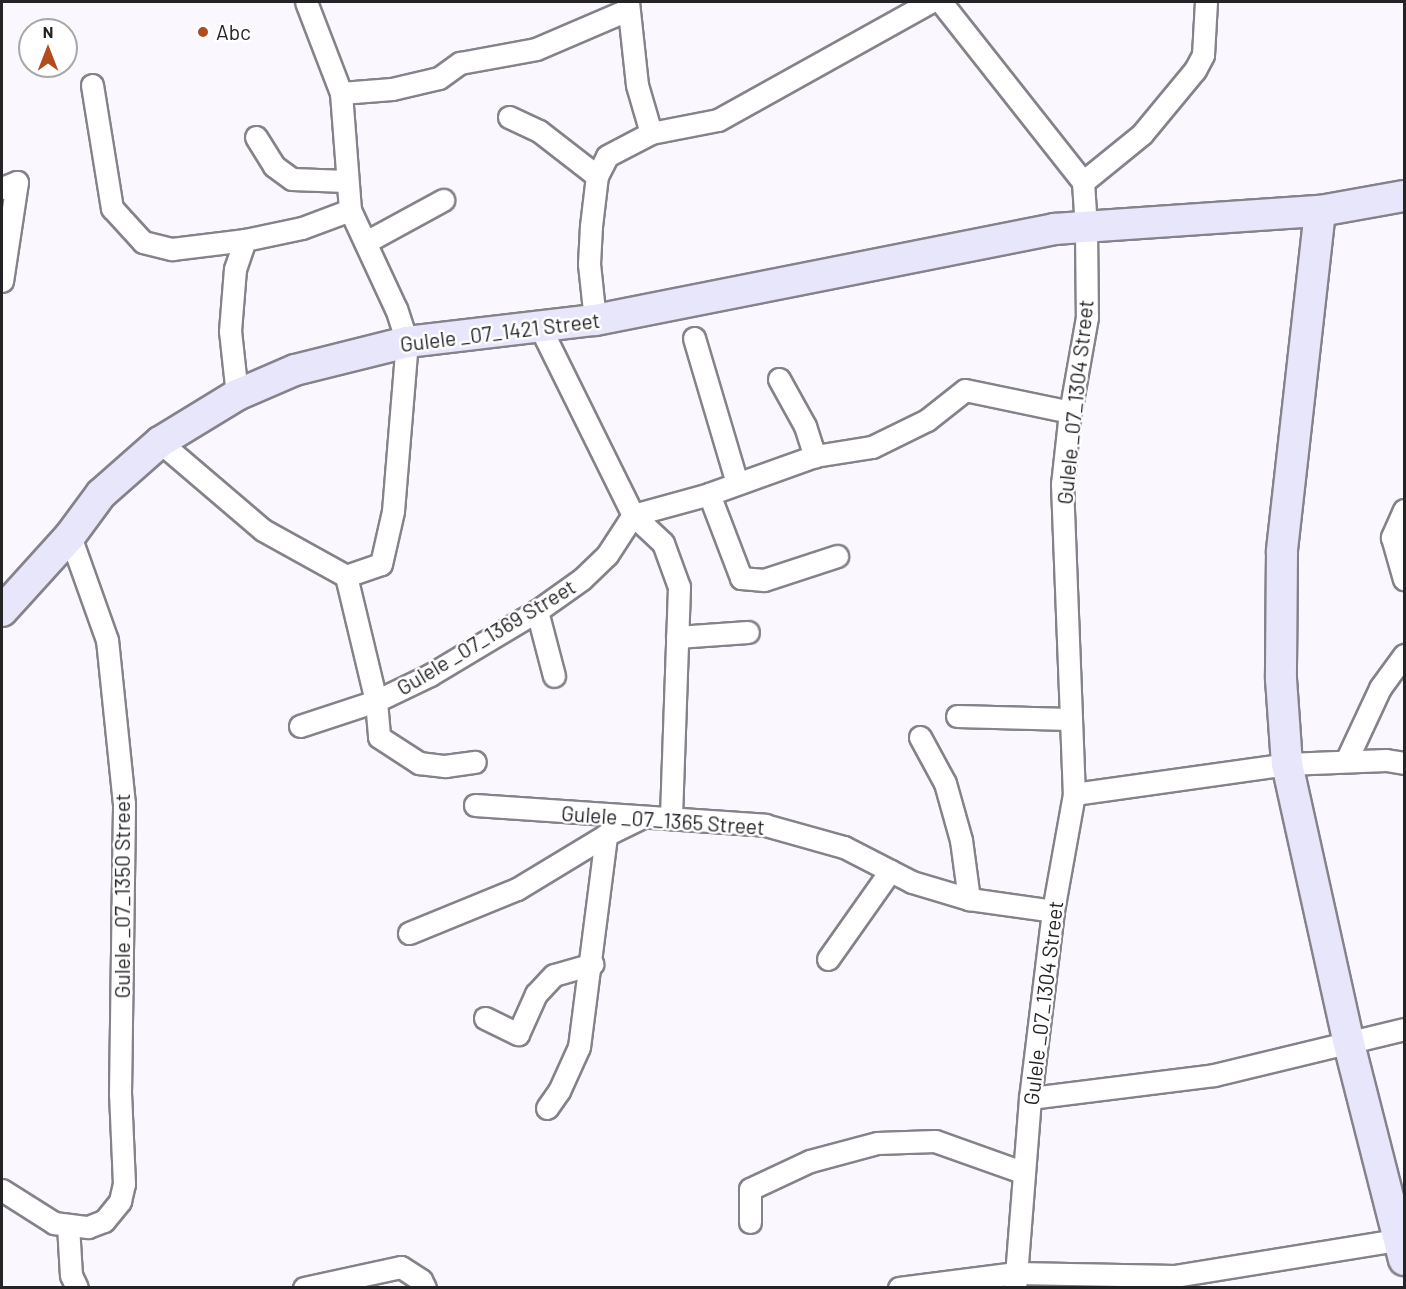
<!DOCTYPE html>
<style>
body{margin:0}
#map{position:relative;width:1406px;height:1289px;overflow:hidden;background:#faf7ff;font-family:Barlow,sans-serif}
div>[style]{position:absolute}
.roads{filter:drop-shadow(2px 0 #85828a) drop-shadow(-2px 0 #85828a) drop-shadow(0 2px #85828a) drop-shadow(0 -2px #85828a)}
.minor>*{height:21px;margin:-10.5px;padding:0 10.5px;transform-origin:10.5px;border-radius:10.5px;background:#fff}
.secondary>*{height:30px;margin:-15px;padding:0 15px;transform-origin:15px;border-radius:15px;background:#e7e6fb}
.dots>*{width:16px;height:16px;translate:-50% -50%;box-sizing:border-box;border:3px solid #fff;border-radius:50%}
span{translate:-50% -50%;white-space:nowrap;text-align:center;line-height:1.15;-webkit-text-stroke:5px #fff;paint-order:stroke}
.poi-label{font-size:21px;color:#242326}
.left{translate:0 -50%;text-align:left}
.street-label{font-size:21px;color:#242326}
.frame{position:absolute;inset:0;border:3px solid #242326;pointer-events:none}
.north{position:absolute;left:18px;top:18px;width:60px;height:60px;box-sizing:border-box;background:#fff;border:2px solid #a7a7a8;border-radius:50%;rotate:0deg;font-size:16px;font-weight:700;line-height:24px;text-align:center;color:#242326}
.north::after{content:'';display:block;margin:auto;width:21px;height:27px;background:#b24c20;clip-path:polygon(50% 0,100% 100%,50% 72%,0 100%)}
</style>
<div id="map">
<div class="roads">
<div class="minor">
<div style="left:628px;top:2px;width:83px;rotate:83.8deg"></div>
<div style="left:637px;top:85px;width:50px;rotate:73.7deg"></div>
<div style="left:941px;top:2px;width:229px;rotate:51.7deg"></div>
<div style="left:1083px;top:182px;width:46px;rotate:86.3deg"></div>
<div style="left:1086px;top:228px;width:89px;rotate:89.4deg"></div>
<div style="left:1087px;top:317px;width:97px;rotate:100.1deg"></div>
<div style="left:1070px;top:412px;width:72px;rotate:96.3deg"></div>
<div style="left:1062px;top:484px;width:310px;rotate:87.8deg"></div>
<div style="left:1074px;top:794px;width:119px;rotate:100.2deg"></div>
<div style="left:1053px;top:911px;width:188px;rotate:97deg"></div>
<div style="left:1030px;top:1098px;width:191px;rotate:94.5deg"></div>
<div style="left:92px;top:85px;width:125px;rotate:80.8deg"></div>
<div style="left:112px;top:208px;width:46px;rotate:47.6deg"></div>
<div style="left:143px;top:242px;width:30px;rotate:14deg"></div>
<div style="left:172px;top:249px;width:74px;rotate:-7deg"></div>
<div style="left:245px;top:240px;width:58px;rotate:-11.9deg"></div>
<div style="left:302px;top:228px;width:51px;rotate:-20.6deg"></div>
<div style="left:341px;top:93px;width:51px;rotate:-4.5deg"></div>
<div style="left:392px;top:89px;width:48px;rotate:-13.2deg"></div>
<div style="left:439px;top:78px;width:26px;rotate:-36deg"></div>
<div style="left:460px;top:63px;width:77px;rotate:-10.4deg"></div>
<div style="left:536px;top:49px;width:99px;rotate:-23.2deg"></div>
<div style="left:509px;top:117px;width:33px;rotate:25deg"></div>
<div style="left:539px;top:131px;width:73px;rotate:37.8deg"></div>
<div style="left:256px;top:137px;width:34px;rotate:58deg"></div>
<div style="left:274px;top:166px;width:22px;rotate:36deg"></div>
<div style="left:292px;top:179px;width:54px;rotate:2.1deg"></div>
<div style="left:1083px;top:182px;width:76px;rotate:-39.1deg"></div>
<div style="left:1142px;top:134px;width:83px;rotate:-50.4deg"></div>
<div style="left:1195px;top:70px;width:17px;rotate:-62deg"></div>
<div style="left:1203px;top:55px;width:53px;rotate:-86.8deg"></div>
<div style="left:2px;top:188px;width:16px;rotate:-22deg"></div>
<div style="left:17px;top:182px;width:100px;rotate:98.6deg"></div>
<div style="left:366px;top:242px;width:88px;rotate:-28.6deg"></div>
<div style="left:595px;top:320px;width:56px;rotate:-96.1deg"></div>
<div style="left:589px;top:264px;width:38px;rotate:-87deg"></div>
<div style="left:591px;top:226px;width:50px;rotate:-83.2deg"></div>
<div style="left:597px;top:176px;width:22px;rotate:-63deg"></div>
<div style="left:607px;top:156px;width:50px;rotate:-27.6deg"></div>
<div style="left:651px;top:133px;width:68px;rotate:-11deg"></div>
<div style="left:718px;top:120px;width:243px;rotate:-29.1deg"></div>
<div style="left:541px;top:329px;width:208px;rotate:63.7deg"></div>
<div style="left:633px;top:515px;width:41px;rotate:43deg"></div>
<div style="left:663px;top:543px;width:47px;rotate:70deg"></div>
<div style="left:679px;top:587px;width:230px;rotate:92deg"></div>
<div style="left:694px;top:338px;width:151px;rotate:73.5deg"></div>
<div style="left:779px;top:379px;width:54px;rotate:61deg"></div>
<div style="left:805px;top:426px;width:32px;rotate:72deg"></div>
<div style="left:237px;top:395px;width:64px;rotate:-96.2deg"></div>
<div style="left:230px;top:331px;width:62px;rotate:-85.4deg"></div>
<div style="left:235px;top:269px;width:31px;rotate:-71deg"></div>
<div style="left:160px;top:442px;width:135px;rotate:40.5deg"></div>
<div style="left:263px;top:530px;width:95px;rotate:29deg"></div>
<div style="left:346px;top:576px;width:37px;rotate:-19deg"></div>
<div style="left:381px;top:564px;width:54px;rotate:-77.2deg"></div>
<div style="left:393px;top:511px;width:170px;rotate:-85.3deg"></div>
<div style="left:407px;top:342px;width:35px;rotate:-108deg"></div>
<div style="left:396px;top:309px;width:109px;rotate:-114.9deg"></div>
<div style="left:350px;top:210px;width:117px;rotate:-94.4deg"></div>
<div style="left:341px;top:93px;width:97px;rotate:-111deg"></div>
<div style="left:709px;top:494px;width:90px;rotate:69.1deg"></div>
<div style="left:741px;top:578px;width:23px;rotate:5deg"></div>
<div style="left:764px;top:580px;width:77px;rotate:-18.2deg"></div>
<div style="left:1404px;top:510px;width:30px;rotate:114deg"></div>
<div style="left:1392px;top:537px;width:44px;rotate:74.1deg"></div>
<div style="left:346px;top:576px;width:129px;rotate:76.5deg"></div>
<div style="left:376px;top:701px;width:36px;rotate:85deg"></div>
<div style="left:379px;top:737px;width:48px;rotate:33deg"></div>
<div style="left:419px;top:763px;width:26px;rotate:7deg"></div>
<div style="left:445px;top:766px;width:30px;rotate:-8deg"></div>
<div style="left:537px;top:611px;width:67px;rotate:75.3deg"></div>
<div style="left:677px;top:637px;width:71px;rotate:-4deg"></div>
<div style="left:957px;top:716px;width:113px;rotate:1.5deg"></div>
<div style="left:300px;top:726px;width:80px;rotate:-18.2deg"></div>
<div style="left:376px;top:701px;width:60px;rotate:-25.7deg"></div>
<div style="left:430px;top:675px;width:125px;rotate:-30.9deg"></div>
<div style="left:537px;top:611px;width:55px;rotate:-35.4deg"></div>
<div style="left:582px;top:579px;width:35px;rotate:-44deg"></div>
<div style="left:607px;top:555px;width:48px;rotate:-57deg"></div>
<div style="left:633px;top:515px;width:79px;rotate:-15.4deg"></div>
<div style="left:709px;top:494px;width:113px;rotate:-19.7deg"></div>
<div style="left:815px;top:456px;width:58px;rotate:-9deg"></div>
<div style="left:872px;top:447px;width:61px;rotate:-26.1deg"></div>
<div style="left:927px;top:420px;width:48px;rotate:-38.3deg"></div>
<div style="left:965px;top:390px;width:107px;rotate:11.8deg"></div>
<div style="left:920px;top:737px;width:52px;rotate:61.5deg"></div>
<div style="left:945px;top:783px;width:59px;rotate:74.3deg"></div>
<div style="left:961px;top:840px;width:60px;rotate:82.3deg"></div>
<div style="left:1346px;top:761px;width:81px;rotate:-65deg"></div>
<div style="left:1380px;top:688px;width:41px;rotate:-54deg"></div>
<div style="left:1074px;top:794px;width:215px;rotate:-8deg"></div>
<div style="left:1287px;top:764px;width:99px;rotate:-2.3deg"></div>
<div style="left:1386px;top:760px;width:18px;rotate:9deg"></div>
<div style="left:475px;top:805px;width:291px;rotate:3.9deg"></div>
<div style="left:765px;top:825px;width:82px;rotate:15.6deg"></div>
<div style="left:844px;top:847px;width:76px;rotate:27.2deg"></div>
<div style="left:912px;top:882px;width:59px;rotate:16.6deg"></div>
<div style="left:969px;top:899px;width:85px;rotate:8.1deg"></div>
<div style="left:409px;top:933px;width:117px;rotate:-22.2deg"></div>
<div style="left:517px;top:889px;width:104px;rotate:-31.2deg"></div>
<div style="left:828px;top:959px;width:108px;rotate:-54.8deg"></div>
<div style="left:485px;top:1018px;width:37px;rotate:26deg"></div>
<div style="left:518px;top:1034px;width:44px;rotate:-65.8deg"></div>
<div style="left:536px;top:994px;width:26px;rotate:-47deg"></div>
<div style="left:554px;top:975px;width:40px;rotate:-16deg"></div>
<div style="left:1030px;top:1098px;width:185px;rotate:-7.1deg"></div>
<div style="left:1214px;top:1075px;width:195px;rotate:-13.6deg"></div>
<div style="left:547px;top:1108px;width:21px;rotate:-55deg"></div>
<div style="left:559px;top:1091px;width:48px;rotate:-65.6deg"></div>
<div style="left:579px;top:1047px;width:214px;rotate:-82.7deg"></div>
<div style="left:606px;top:835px;width:37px;rotate:-26deg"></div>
<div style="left:2px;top:1190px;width:62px;rotate:32.4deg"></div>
<div style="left:54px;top:1223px;width:34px;rotate:7deg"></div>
<div style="left:88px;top:1227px;width:17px;rotate:-21deg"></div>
<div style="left:104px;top:1221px;width:26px;rotate:-51deg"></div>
<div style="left:120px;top:1201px;width:17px;rotate:-77deg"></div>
<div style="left:124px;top:1184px;width:90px;rotate:-92.5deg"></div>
<div style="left:120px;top:1094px;width:290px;rotate:-89.2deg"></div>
<div style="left:124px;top:804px;width:165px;rotate:-95.9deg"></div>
<div style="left:107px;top:640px;width:110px;rotate:-109.6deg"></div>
<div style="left:750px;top:1222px;width:33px;rotate:-90deg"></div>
<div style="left:750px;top:1189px;width:66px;rotate:-25deg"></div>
<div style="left:810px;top:1161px;width:69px;rotate:-15deg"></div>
<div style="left:877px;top:1143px;width:58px;rotate:-2deg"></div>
<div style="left:935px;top:1141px;width:92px;rotate:19.6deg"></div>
<div style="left:68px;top:1225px;width:50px;rotate:86.6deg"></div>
<div style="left:71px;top:1275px;width:14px;rotate:65deg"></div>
<div style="left:304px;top:1288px;width:99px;rotate:-12.2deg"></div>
<div style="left:401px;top:1267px;width:24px;rotate:33deg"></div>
<div style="left:421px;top:1280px;width:9px;rotate:63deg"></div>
<div style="left:899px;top:1288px;width:118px;rotate:-7.3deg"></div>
<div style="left:1016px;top:1273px;width:159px;rotate:1.1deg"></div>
<div style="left:1175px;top:1276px;width:232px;rotate:-9.2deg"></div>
</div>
<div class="secondary">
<div style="left:1320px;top:211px;width:343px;rotate:96.4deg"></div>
<div style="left:1282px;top:552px;width:127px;rotate:90.5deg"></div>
<div style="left:1281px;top:679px;width:85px;rotate:86deg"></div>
<div style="left:1287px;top:764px;width:283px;rotate:77.5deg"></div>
<div style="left:1348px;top:1040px;width:227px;rotate:75.7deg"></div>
<div style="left:2px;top:611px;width:101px;rotate:-47.8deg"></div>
<div style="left:70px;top:536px;width:52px;rotate:-53.6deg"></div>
<div style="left:101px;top:494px;width:79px;rotate:-41.4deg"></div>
<div style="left:160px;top:442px;width:90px;rotate:-31.4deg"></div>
<div style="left:237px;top:395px;width:63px;rotate:-23.3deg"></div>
<div style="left:295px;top:370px;width:115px;rotate:-14deg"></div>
<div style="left:407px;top:342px;width:189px;rotate:-6.7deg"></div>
<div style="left:595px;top:320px;width:468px;rotate:-11.2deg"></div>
<div style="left:1054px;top:229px;width:267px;rotate:-3.9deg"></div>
<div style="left:1320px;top:211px;width:85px;rotate:-10.1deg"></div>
</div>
</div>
<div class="dots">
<div style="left:203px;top:32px;background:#b24c20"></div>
</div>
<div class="poi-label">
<span class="left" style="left:216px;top:32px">Abc</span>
</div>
<div class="street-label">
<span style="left:500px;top:332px;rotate:-7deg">Gulele _07_1421 Street</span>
<span style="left:1075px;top:402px;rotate:-84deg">Gulele _07_1304 Street</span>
<span style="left:486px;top:637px;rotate:-31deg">Gulele _07_1369 Street</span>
<span style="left:663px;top:820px;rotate:4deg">Gulele _07_1365 Street</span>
<span style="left:122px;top:896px;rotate:-90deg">Gulele _07_1350 Street</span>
<span style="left:1043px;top:1003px;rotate:-83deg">Gulele _07_1304 Street</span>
</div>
<div class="frame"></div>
<div class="north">N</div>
</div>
